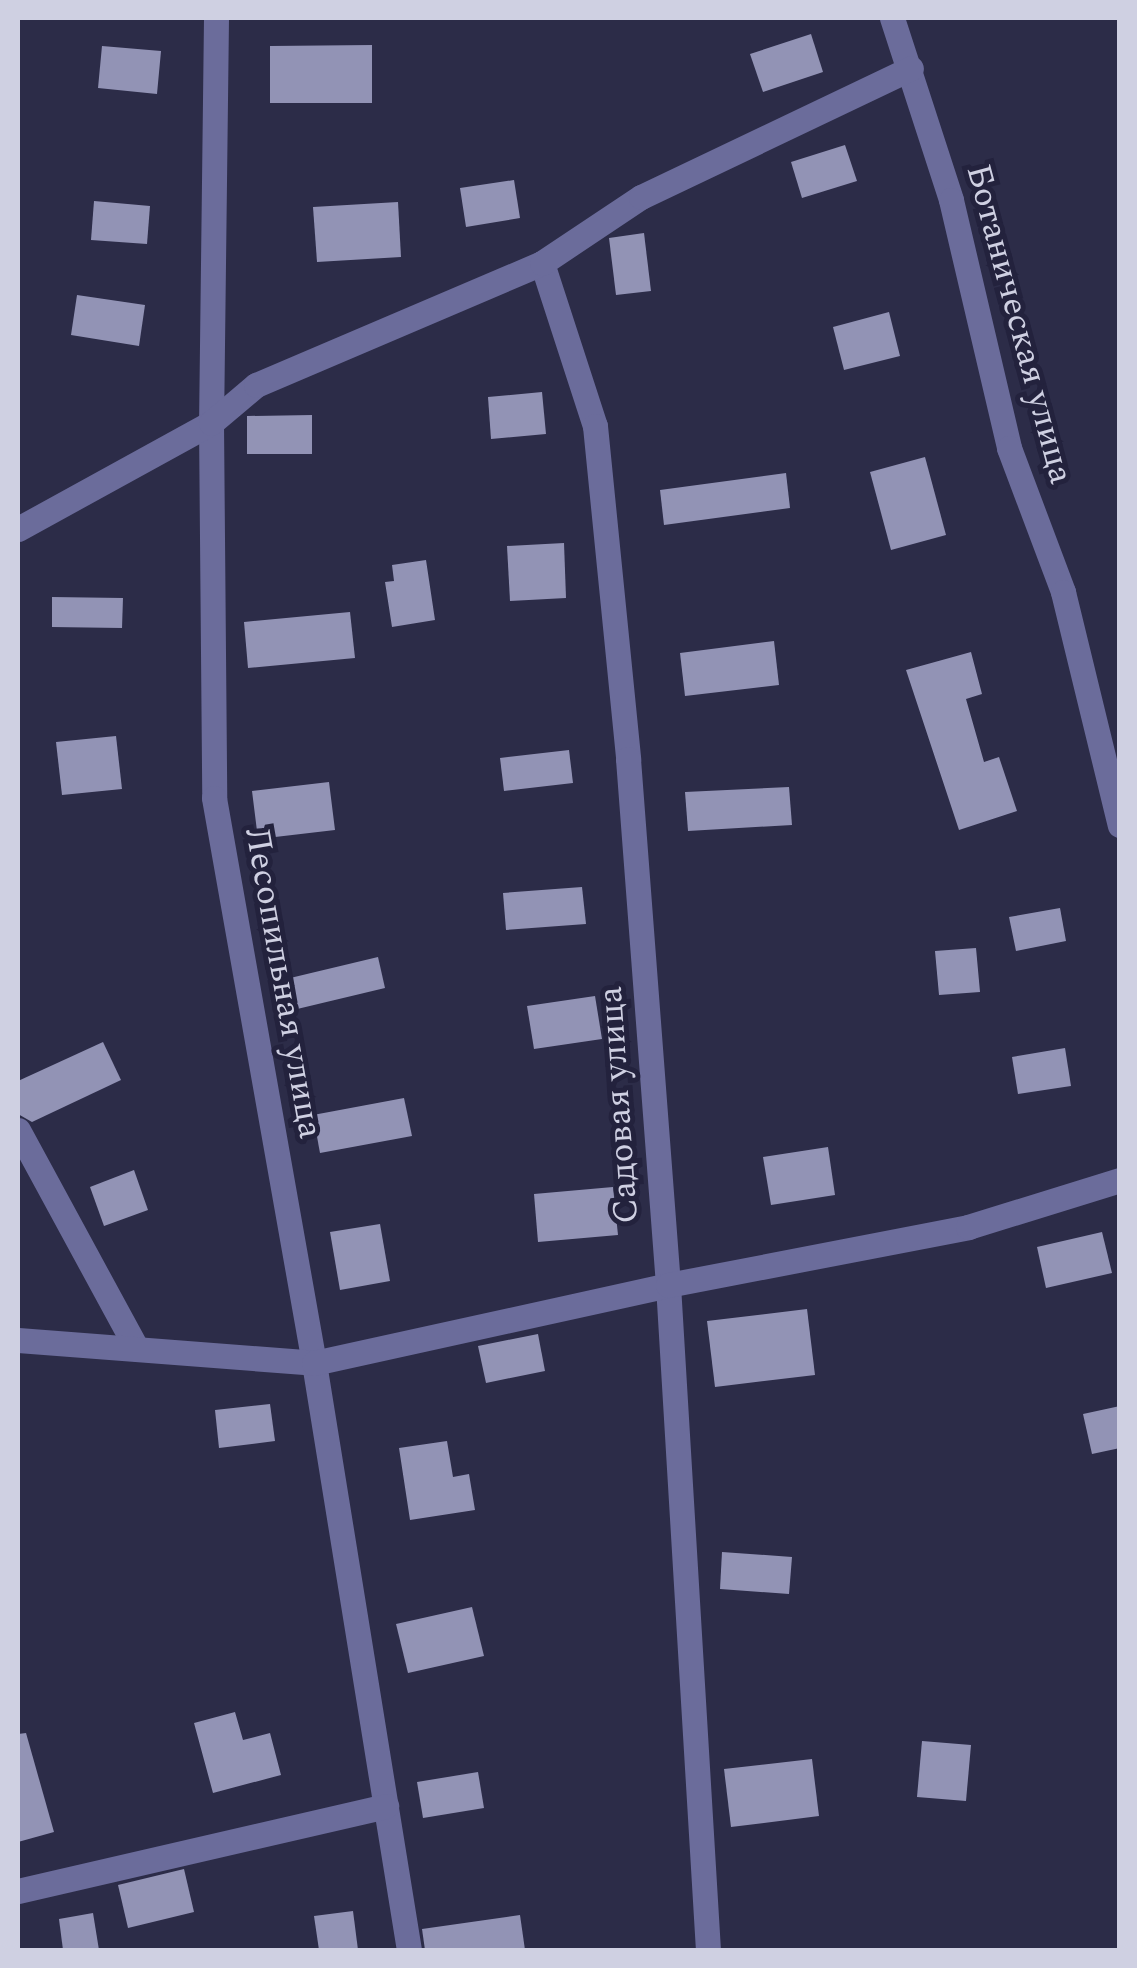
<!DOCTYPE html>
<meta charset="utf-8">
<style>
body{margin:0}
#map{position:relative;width:1137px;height:1968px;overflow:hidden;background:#2c2c48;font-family:Spectral,serif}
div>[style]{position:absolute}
.building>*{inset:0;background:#9293b5}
.minor>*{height:25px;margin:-12.5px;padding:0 12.5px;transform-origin:12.5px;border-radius:12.5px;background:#6b6c9b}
span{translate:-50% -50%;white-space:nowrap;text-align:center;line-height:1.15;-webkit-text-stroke:10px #23223d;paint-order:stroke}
.street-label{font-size:35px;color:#cfd0e2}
.frame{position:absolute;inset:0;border:20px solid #cfd0e2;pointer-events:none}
</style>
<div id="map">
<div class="building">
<div style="clip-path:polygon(811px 34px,823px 72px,763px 92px,750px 54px)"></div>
<div style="clip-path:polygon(372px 45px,372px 103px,270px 103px,270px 46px)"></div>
<div style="clip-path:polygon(102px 46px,161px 51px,157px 94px,98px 88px)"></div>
<div style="clip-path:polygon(845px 145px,857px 181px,802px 198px,791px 162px)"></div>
<div style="clip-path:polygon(514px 180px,520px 218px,466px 227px,460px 188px)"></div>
<div style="clip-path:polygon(94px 201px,150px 206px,147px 244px,91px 240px)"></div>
<div style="clip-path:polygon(398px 202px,401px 257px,317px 262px,313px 207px)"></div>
<div style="clip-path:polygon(644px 233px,651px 291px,616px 295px,609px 238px)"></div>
<div style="clip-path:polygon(77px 295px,145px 305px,139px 346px,71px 335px)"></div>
<div style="clip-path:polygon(889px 312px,900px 356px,844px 370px,833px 327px)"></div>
<div style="clip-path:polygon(542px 392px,546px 434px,491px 439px,488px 397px)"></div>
<div style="clip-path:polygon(312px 415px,312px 454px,247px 454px,247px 416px)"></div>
<div style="clip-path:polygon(925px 457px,946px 535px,891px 550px,870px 472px)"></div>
<div style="clip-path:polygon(786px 473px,790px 508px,664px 525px,660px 490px)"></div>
<div style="clip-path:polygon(564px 543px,566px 598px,510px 601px,507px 546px)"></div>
<div style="clip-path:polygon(426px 560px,435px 620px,392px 627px,385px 582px,394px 581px,392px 565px)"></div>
<div style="clip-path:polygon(52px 597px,123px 598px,122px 628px,52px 627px)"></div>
<div style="clip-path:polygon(350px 612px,355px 658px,248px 668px,244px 622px)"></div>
<div style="clip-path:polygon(774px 641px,779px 685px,685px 696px,680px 653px)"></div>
<div style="clip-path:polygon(971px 652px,982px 694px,966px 699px,984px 762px,999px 757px,1017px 811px,959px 830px,906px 670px)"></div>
<div style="clip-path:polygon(116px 736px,122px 789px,62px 795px,56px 742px)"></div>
<div style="clip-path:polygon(569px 750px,573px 783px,504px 791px,500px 758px)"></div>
<div style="clip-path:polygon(329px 782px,335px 830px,258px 839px,252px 791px)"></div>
<div style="clip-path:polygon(789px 787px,792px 825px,688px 831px,685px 792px)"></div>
<div style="clip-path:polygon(582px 887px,586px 924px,506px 930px,503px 893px)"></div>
<div style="clip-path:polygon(1060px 908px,1066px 941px,1016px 951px,1009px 917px)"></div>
<div style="clip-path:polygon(976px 948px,980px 992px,939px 995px,935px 951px)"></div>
<div style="clip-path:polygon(378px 957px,385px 988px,293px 1010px,286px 979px)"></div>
<div style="clip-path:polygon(595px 996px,602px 1039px,534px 1049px,527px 1006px)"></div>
<div style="clip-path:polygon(103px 1042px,121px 1080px,32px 1122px,18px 1114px,18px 1081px)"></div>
<div style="clip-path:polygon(1065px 1048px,1071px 1086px,1018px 1094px,1012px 1057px)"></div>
<div style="clip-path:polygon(404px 1098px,412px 1136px,320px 1153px,313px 1115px)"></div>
<div style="clip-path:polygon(828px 1147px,835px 1195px,771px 1205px,763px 1157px)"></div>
<div style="clip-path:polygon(134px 1170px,148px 1210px,104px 1226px,90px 1187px)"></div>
<div style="clip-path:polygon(613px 1187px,618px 1235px,538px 1242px,534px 1194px)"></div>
<div style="clip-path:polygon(380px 1224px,390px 1281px,340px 1290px,330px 1232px)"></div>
<div style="clip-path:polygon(1102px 1232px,1112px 1273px,1046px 1288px,1037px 1247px)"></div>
<div style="clip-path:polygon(807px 1309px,815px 1375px,715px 1387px,707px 1321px)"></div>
<div style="clip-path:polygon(538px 1334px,545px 1371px,486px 1383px,478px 1346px)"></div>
<div style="clip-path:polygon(270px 1404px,275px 1441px,219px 1448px,215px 1410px)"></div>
<div style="clip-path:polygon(1120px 1406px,1120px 1448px,1092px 1454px,1083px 1414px)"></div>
<div style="clip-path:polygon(447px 1441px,453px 1477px,469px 1474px,475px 1510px,410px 1520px,399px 1448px)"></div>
<div style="clip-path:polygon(722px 1552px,792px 1557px,789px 1594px,720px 1589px)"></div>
<div style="clip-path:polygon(472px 1607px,484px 1656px,408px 1673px,396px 1624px)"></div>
<div style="clip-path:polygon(235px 1712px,243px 1740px,270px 1733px,281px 1775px,213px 1793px,194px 1723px)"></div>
<div style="clip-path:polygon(26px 1733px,54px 1832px,18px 1842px,18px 1734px)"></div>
<div style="clip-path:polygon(922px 1741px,971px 1745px,966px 1801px,917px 1797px)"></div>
<div style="clip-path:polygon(812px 1759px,819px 1816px,731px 1827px,724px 1769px)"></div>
<div style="clip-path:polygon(478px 1772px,484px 1808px,423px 1818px,417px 1782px)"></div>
<div style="clip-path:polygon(184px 1869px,194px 1912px,128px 1928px,118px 1885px)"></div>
<div style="clip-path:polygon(353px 1911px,358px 1950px,319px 1950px,314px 1916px)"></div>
<div style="clip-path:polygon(93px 1913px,99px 1950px,63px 1950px,59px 1919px)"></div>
<div style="clip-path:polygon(520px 1915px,525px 1950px,425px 1950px,422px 1929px)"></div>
</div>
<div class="minor">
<div style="left:216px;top:18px;width:405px;rotate:90.7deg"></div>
<div style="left:211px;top:423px;width:375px;rotate:89.5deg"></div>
<div style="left:214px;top:798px;width:574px;rotate:79.96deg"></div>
<div style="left:314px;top:1363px;width:595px;rotate:80.81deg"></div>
<div style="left:892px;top:18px;width:191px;rotate:72deg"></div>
<div style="left:951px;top:200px;width:255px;rotate:76.8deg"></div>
<div style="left:1009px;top:448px;width:154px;rotate:69.4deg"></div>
<div style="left:1063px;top:592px;width:240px;rotate:76.3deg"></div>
<div style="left:542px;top:263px;width:171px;rotate:72deg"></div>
<div style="left:595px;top:426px;width:335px;rotate:84.3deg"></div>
<div style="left:628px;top:759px;width:528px;rotate:85.65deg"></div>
<div style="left:668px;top:1285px;width:666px;rotate:86.56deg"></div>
<div style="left:18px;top:529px;width:220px;rotate:-28.8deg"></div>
<div style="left:211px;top:423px;width:59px;rotate:-40.2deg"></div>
<div style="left:256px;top:385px;width:311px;rotate:-23.1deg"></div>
<div style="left:542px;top:263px;width:119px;rotate:-33.7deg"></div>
<div style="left:641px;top:197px;width:299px;rotate:-25.5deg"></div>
<div style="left:18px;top:1130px;width:249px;rotate:61.5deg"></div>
<div style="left:18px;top:1340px;width:297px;rotate:4.4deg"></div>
<div style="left:314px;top:1363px;width:362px;rotate:-12.4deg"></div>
<div style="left:668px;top:1285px;width:306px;rotate:-10.9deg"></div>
<div style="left:968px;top:1227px;width:159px;rotate:-17.2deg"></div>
<div style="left:18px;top:1891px;width:378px;rotate:-13deg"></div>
</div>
<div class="street-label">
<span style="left:1019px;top:324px;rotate:75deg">Ботаническая улица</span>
<span style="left:283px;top:983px;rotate:80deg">Лесопильная улица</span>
<span style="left:619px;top:1105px;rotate:-94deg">Садовая улица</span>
</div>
<div class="frame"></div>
</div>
